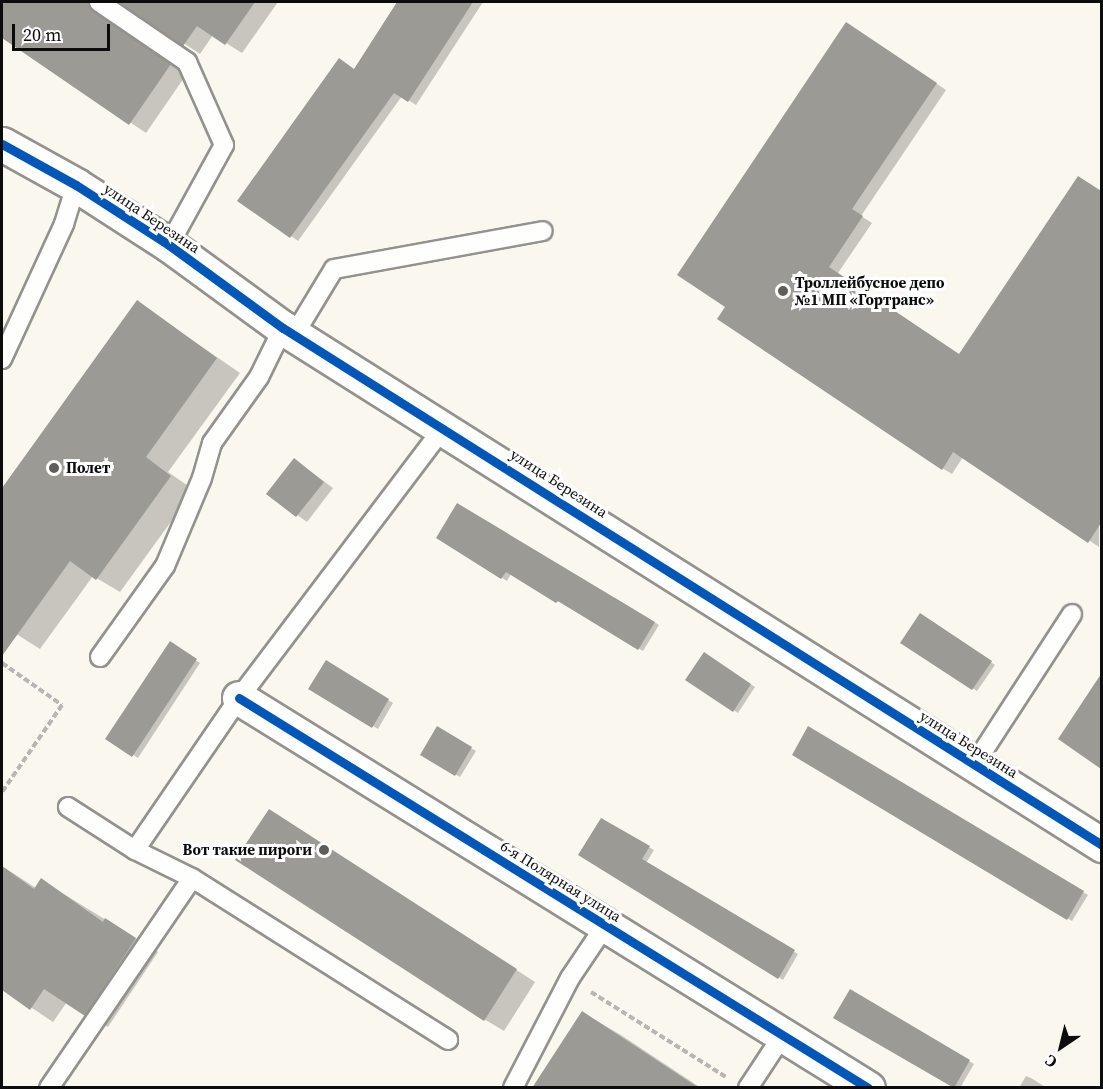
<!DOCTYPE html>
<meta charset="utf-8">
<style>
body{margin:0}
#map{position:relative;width:1103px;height:1089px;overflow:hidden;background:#faf7ef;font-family:"Source Serif 4",serif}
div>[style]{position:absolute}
.shadow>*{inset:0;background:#0003}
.building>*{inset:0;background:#9c9a95}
.path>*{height:4px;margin-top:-2px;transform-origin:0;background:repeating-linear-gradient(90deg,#b7b6b5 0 6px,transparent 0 9px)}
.roads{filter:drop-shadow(2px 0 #93928e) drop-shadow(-2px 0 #93928e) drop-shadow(0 2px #93928e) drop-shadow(0 -2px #93928e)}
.service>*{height:18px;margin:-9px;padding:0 9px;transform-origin:9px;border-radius:9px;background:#fefefd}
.minor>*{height:33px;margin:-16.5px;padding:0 16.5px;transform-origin:16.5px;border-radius:16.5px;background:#fefefd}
.tertiary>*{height:33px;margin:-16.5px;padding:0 16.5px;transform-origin:16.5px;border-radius:16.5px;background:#fefefd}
.cycleway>*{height:9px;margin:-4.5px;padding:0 4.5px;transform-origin:4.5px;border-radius:4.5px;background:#0057b8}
.dots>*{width:16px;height:16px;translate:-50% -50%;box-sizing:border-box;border:3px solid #fff;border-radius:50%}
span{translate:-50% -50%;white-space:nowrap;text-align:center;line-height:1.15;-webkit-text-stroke:6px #fff;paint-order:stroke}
.street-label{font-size:15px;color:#0c0c0c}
.poi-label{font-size:15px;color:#0c0c0c;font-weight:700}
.left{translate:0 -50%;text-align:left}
.right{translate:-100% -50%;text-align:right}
.frame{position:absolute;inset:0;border:3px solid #0c0c0c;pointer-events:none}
.north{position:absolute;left:1031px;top:1017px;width:60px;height:60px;-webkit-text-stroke:4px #fff;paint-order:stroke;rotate:215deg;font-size:16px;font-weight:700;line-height:24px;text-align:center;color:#0c0c0c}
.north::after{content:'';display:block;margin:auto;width:21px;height:27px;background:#0c0c0c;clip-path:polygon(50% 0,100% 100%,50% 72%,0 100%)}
.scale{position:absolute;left:12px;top:24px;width:98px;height:27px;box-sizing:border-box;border:3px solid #0c0c0c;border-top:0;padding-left:8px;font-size:18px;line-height:21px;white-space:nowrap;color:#0c0c0c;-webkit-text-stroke:4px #fff;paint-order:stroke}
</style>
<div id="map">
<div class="shadow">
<div style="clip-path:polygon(2px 2px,120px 2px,106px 4px,103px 12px,109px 22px,186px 75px,146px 133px,2px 36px)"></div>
<div style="clip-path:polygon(121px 2px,278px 2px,242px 53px,213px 35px,200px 54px)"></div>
<div style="clip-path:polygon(399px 2px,483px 2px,416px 105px,402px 96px,298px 241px,291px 236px,355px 70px)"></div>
<div style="clip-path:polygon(856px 30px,946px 90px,861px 216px,872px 223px,838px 273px,960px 355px,1089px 183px,1102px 192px,1099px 547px,963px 457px,952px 474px,942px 468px,727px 307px)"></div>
<div style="clip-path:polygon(137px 302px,240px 373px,168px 472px,194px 490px,120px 592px,93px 576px,40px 649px,2px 625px,2px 490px)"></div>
<div style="clip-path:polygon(295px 460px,333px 488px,307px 522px,268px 494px)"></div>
<div style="clip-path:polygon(438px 537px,615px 598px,659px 625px,643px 651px,511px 574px,507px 581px)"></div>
<div style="clip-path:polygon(925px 617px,995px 665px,977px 691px,902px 642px)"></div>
<div style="clip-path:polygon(174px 646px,200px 663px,138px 758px,107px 738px)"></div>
<div style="clip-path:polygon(704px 654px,755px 687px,738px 713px,687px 680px)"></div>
<div style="clip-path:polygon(326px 662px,393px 703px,378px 729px,310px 688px)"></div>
<div style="clip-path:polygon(1102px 678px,1102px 769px,1060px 739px)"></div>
<div style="clip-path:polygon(437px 728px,476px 751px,460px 777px,422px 755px)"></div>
<div style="clip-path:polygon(809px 728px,1088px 895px,1072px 921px,794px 754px)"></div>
<div style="clip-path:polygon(601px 820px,654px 850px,646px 863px,798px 954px,783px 980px,580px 855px)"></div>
<div style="clip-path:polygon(288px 822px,535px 982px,504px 1031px,484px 1019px)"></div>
<div style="clip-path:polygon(2px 866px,36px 888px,41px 880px,158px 952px,108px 1027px,67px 1002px,53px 1022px,2px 988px)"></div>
<div style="clip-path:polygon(851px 991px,974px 1064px,960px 1088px,954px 1088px)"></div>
<div style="clip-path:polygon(583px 1013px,621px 1035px,701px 1088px,534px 1088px)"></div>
<div style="clip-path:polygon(1026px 1076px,1031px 1078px,1047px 1088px,1019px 1088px)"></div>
</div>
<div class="building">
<div style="clip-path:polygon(2px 2px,88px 2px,93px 11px,171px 64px,129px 125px,2px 38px)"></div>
<div style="clip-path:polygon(118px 2px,255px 2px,225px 45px,197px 26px,183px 46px)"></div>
<div style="clip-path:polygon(397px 2px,473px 2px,408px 102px,394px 93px,290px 238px,237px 201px,339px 58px,354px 69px)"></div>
<div style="clip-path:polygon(846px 22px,937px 83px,852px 209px,863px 216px,829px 267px,959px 354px,1078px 176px,1101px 191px,1101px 523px,1088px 543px,953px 452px,942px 470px,717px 319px,725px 307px,677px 275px)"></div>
<div style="clip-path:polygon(137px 300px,217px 358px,146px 457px,171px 476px,96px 580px,70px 561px,2px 656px,2px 488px)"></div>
<div style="clip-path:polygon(294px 458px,324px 482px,296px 517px,266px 494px)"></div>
<div style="clip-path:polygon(457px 503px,655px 622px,638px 650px,558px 601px,556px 603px,506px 572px,501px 579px,436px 538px)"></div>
<div style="clip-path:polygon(920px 613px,992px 661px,972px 690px,900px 643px)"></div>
<div style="clip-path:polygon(170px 641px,197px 659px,132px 757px,105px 739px)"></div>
<div style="clip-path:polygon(704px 652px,751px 684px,733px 712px,685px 680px)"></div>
<div style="clip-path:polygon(326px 660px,389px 699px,372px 728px,308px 689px)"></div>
<div style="clip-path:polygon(1101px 674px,1101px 769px,1058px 739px)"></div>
<div style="clip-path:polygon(437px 726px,472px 747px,455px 776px,420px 755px)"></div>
<div style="clip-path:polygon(808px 726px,1084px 891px,1067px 920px,792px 755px)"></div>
<div style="clip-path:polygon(269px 809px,517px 969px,484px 1021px,235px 860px)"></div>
<div style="clip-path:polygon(601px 818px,650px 846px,642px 859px,795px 950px,778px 979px,578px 855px)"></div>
<div style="clip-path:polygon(2px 866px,34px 889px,41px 878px,103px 922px,105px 918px,136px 938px,85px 1016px,44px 989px,30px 1010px,2px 990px)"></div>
<div style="clip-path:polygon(850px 989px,970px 1060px,954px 1088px,833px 1018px)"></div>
<div style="clip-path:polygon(582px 1011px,699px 1088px,532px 1088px)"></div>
</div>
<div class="path">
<div style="left:2px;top:663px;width:73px;rotate:35deg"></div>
<div style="left:62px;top:705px;width:106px;rotate:124.6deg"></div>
<div style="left:591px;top:992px;width:160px;rotate:32.2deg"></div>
</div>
<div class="roads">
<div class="service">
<div style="left:99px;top:2px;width:107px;rotate:34.3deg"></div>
<div style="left:187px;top:62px;width:91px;rotate:66deg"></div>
<div style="left:224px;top:145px;width:114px;rotate:118.8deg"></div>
<div style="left:294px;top:335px;width:77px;rotate:-58.8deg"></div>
<div style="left:334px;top:269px;width:212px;rotate:-10.3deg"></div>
<div style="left:2px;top:359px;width:149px;rotate:-65.3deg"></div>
<div style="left:64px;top:224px;width:41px;rotate:-72.9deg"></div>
<div style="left:100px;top:657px;width:112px;rotate:-54.5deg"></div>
<div style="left:165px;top:566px;width:95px;rotate:-67.2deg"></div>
<div style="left:202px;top:478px;width:36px;rotate:-74deg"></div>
<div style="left:212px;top:443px;width:81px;rotate:-54.5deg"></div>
<div style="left:259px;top:377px;width:55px;rotate:-63.9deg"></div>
<div style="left:974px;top:765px;width:180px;rotate:-57deg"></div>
<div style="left:68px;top:807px;width:80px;rotate:32.7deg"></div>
<div style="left:135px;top:850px;width:64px;rotate:26.2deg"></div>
<div style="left:192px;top:878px;width:303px;rotate:32.3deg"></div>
<div style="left:135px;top:850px;width:184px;rotate:-55.6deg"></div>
<div style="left:239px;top:698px;width:340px;rotate:-52.9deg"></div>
<div style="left:49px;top:1088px;width:254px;rotate:-55.7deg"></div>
<div style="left:513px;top:1088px;width:124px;rotate:-62.6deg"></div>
<div style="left:570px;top:978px;width:63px;rotate:-56.1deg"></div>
<div style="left:748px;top:1088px;width:64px;rotate:-56.6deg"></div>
</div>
<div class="minor">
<div style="left:239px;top:698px;width:740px;rotate:31.8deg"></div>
</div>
<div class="tertiary">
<div style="left:2px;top:144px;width:85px;rotate:29deg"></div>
<div style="left:76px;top:185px;width:111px;rotate:32.8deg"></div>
<div style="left:169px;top:245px;width:141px;rotate:36.1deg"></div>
<div style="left:283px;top:328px;width:969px;rotate:32.26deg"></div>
</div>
</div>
<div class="cycleway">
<div style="left:2px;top:144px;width:85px;rotate:29deg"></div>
<div style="left:76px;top:185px;width:111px;rotate:32.8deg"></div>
<div style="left:169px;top:245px;width:141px;rotate:36.1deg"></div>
<div style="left:283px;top:328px;width:969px;rotate:32.26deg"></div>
<div style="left:239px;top:698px;width:740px;rotate:31.8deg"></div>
</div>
<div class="dots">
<div style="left:783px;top:291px;background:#5f5e5b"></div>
<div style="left:54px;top:468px;background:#5f5e5b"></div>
<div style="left:324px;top:850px;background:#5f5e5b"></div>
</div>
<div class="street-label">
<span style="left:152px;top:218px;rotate:34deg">улица Березина</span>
<span style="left:559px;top:483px;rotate:33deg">улица Березина</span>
<span style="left:969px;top:744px;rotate:32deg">улица Березина</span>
<span style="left:561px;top:881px;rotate:32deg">6-я Полярная улица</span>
</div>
<div class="poi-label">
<span class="left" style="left:795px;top:291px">Троллейбусное депо<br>№1 МП «Гортранс»</span>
<span class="left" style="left:66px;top:468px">Полет</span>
<span class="right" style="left:312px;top:850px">Вот такие пироги</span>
</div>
<div class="frame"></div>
<div class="north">С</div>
<div class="scale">20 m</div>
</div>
